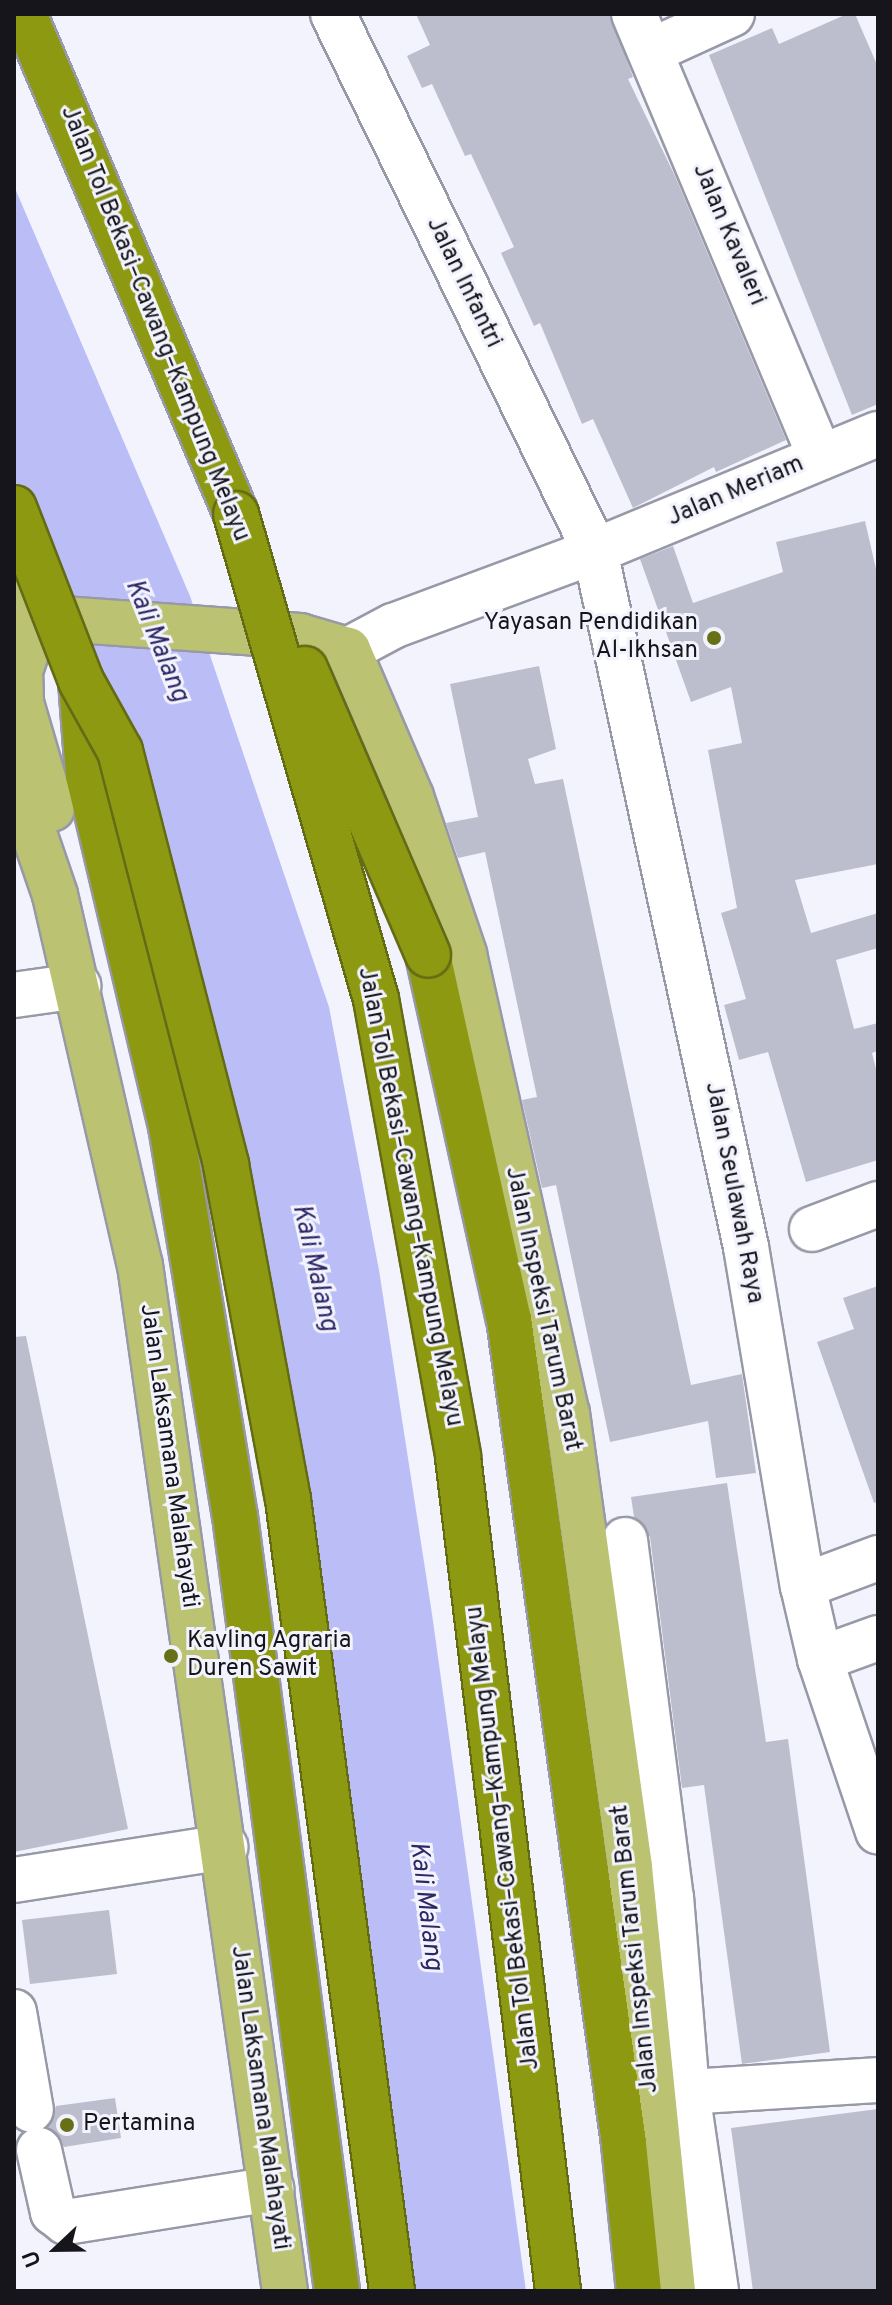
<!DOCTYPE html>
<meta charset="utf-8">
<style>
body{margin:0}
#map{position:relative;width:892px;height:2305px;overflow:hidden;background:#f2f3fd;font-family:Overpass,sans-serif}
div>[style]{position:absolute}
.water>*{inset:0;background:#bbbef6}
.building>*{inset:0;background:#bdbecd}
.roads{filter:drop-shadow(2px 0 #9899a7) drop-shadow(-2px 0 #9899a7) drop-shadow(0 2px #9899a7) drop-shadow(0 -2px #9899a7)}
.minor>*{height:44px;margin:-22px;padding:0 22px;transform-origin:22px;border-radius:22px;background:#fff}
.major>*{height:44px;margin:-22px;padding:0 22px;transform-origin:22px;border-radius:22px;background:#bbc271}
.highway>*{height:44px;margin:-22px;padding:0 22px;transform-origin:22px;border-radius:22px;background:#8e9912}
.bridges{filter:drop-shadow(2px 0 #646b15) drop-shadow(-2px 0 #646b15) drop-shadow(0 2px #646b15) drop-shadow(0 -2px #646b15)}
.highway-bridge>*{height:44px;margin:-22px;padding:0 22px;transform-origin:22px;border-radius:22px;background:#8e9912}
.dots>*{width:22px;height:22px;translate:-50% -50%;box-sizing:border-box;border:4px solid #f2f3fd;border-radius:50%}
span{translate:-50% -50%;white-space:nowrap;text-align:center;line-height:1.15;-webkit-text-stroke:6px #f2f3fd;paint-order:stroke}
.street-label{font-size:24px;color:#15151b}
.poi-label{font-size:24px;color:#15151b}
.right{translate:-100% -50%;text-align:right}
.left{translate:0 -50%;text-align:left}
.water-label{font-size:26px;color:#2d2767;font-style:italic}
.frame{position:absolute;inset:0;border:16px solid #15151b;pointer-events:none}
.north{position:absolute;left:16px;top:2209px;width:80px;height:80px;-webkit-text-stroke:6px #f2f3fd;paint-order:stroke;rotate:248deg;font-size:22px;font-weight:700;line-height:32px;text-align:center;color:#15151b}
.north::after{content:'';display:block;margin:auto;width:28px;height:36px;background:#15151b;clip-path:polygon(50% 0,100% 100%,50% 72%,0 100%)}
</style>
<div id="map">
<div class="water">
<div style="clip-path:polygon(14px 186px,190px 596px,329px 1007px,379px 1270px,432px 1614px,526px 2291px,392px 2291px,257px 1333px,14px 508px)"></div>
</div>
<div class="building">
<div style="clip-path:polygon(416px 14px,610px 14px,633px 77px,628px 79px,675px 176px,786px 440px,716px 472px,714px 467px,633px 508px,593px 419px,582px 424px,540px 323px,534px 326px,501px 253px,514px 247px,471px 154px,465px 156px,432px 84px,422px 88px,407px 56px,430px 45px)"></div>
<div style="clip-path:polygon(847px 14px,855px 14px,878px 67px,878px 404px,852px 415px,709px 55px,772px 28px,779px 44px)"></div>
<div style="clip-path:polygon(865px 521px,878px 578px,878px 864px,795px 880px,811px 933px,878px 913px,878px 948px,836px 960px,854px 1029px,878px 1023px,878px 1051px,872px 1053px,878px 1077px,878px 1160px,806px 1182px,768px 1052px,739px 1060px,724px 1005px,746px 999px,721px 913px,737px 908px,708px 750px,742px 743px,731px 687px,691px 702px,640px 559px,673px 546px,693px 603px,783px 572px,776px 542px)"></div>
<div style="clip-path:polygon(539px 666px,556px 749px,528px 759px,535px 784px,563px 779px,691px 1385px,742px 1374px,756px 1473px,716px 1478px,708px 1421px,610px 1442px,556px 1185px,542px 1188px,522px 1100px,537px 1097px,485px 852px,458px 858px,446px 823px,478px 817px,450px 684px)"></div>
<div style="clip-path:polygon(878px 1286px,878px 1502px,874px 1503px,817px 1342px,854px 1329px,843px 1298px)"></div>
<div style="clip-path:polygon(26px 1336px,128px 1829px,14px 1852px,14px 1337px)"></div>
<div style="clip-path:polygon(727px 1483px,766px 1742px,788px 1739px,830px 2052px,742px 2064px,704px 1785px,682px 1788px,650px 1537px,634px 1517px,631px 1497px)"></div>
<div style="clip-path:polygon(109px 1910px,117px 1974px,30px 1984px,22px 1920px)"></div>
<div style="clip-path:polygon(115px 2098px,121px 2138px,64px 2147px,48px 2127px,56px 2106px)"></div>
<div style="clip-path:polygon(878px 2109px,878px 2291px,753px 2291px,731px 2128px)"></div>
</div>
<div class="roads">
<div class="minor">
<div style="left:333px;top:14px;width:598px;rotate:63.99deg"></div>
<div style="left:595px;top:551px;width:712px;rotate:77.76deg"></div>
<div style="left:746px;top:1247px;width:344px;rotate:80.5deg"></div>
<div style="left:803px;top:1586px;width:75px;rotate:76.9deg"></div>
<div style="left:820px;top:1659px;width:182px;rotate:71.4deg"></div>
<div style="left:634px;top:14px;width:480px;rotate:67.2deg"></div>
<div style="left:651px;top:51px;width:89px;rotate:-24.6deg"></div>
<div style="left:348px;top:650px;width:51px;rotate:-28.1deg"></div>
<div style="left:393px;top:626px;width:215px;rotate:-20.4deg"></div>
<div style="left:595px;top:551px;width:306px;rotate:-22.5deg"></div>
<div style="left:14px;top:995px;width:65px;rotate:-8deg"></div>
<div style="left:812px;top:1229px;width:71px;rotate:-20.7deg"></div>
<div style="left:625px;top:1540px;width:360px;rotate:82.7deg"></div>
<div style="left:671px;top:1897px;width:196px;rotate:85.3deg"></div>
<div style="left:687px;top:2092px;width:201px;rotate:81.7deg"></div>
<div style="left:803px;top:1586px;width:80px;rotate:-20.5deg"></div>
<div style="left:820px;top:1659px;width:62px;rotate:-19.9deg"></div>
<div style="left:14px;top:1880px;width:214px;rotate:-8.9deg"></div>
<div style="left:14px;top:2012px;width:99px;rotate:80.2deg"></div>
<div style="left:658px;top:2099px;width:30px;rotate:-14deg"></div>
<div style="left:687px;top:2092px;width:191px;rotate:-3.6deg"></div>
<div style="left:39px;top:2150px;width:64px;rotate:77.3deg"></div>
<div style="left:53px;top:2212px;width:16px;rotate:38deg"></div>
<div style="left:66px;top:2222px;width:208px;rotate:-9.1deg"></div>
</div>
<div class="major">
<div style="left:14px;top:591px;width:44px;rotate:37.6deg"></div>
<div style="left:49px;top:618px;width:252px;rotate:4.1deg"></div>
<div style="left:300px;top:636px;width:50px;rotate:16.3deg"></div>
<div style="left:348px;top:650px;width:160px;rotate:66.8deg"></div>
<div style="left:411px;top:797px;width:166px;rotate:71.3deg"></div>
<div style="left:464px;top:954px;width:470px;rotate:77.4deg"></div>
<div style="left:567px;top:1413px;width:459px;rotate:82.1deg"></div>
<div style="left:630px;top:1868px;width:425px;rotate:84.2deg"></div>
<div style="left:49px;top:618px;width:25px;rotate:133deg"></div>
<div style="left:32px;top:636px;width:36px;rotate:109deg"></div>
<div style="left:20px;top:670px;width:33px;rotate:88deg"></div>
<div style="left:21px;top:703px;width:110px;rotate:73.7deg"></div>
<div style="left:14px;top:775px;width:127px;rotate:71.1deg"></div>
<div style="left:55px;top:895px;width:380px;rotate:77.1deg"></div>
<div style="left:140px;top:1265px;width:1036px;rotate:81.96deg"></div>
</div>
<div class="highway">
<div style="left:24px;top:14px;width:543px;rotate:67.02deg"></div>
<div style="left:81px;top:681px;width:94px;rotate:85.7deg"></div>
<div style="left:88px;top:775px;width:361px;rotate:76.7deg"></div>
<div style="left:171px;top:1126px;width:395px;rotate:80.7deg"></div>
<div style="left:235px;top:1516px;width:782px;rotate:82.5deg"></div>
<div style="left:428px;top:955px;width:373px;rotate:77.5deg"></div>
<div style="left:509px;top:1319px;width:833px;rotate:82.06deg"></div>
<div style="left:624px;top:2144px;width:148px;rotate:84.2deg"></div>
</div>
</div>
<div class="bridges">
<div class="highway-bridge">
<div style="left:14px;top:508px;width:186px;rotate:68.8deg"></div>
<div style="left:81px;top:681px;width:80px;rotate:60.9deg"></div>
<div style="left:120px;top:751px;width:427px;rotate:75.6deg"></div>
<div style="left:226px;top:1165px;width:340px;rotate:79.5deg"></div>
<div style="left:288px;top:1499px;width:799px;rotate:82.52deg"></div>
<div style="left:236px;top:514px;width:505px;rotate:73.9deg"></div>
<div style="left:376px;top:999px;width:465px;rotate:79.8deg"></div>
<div style="left:458px;top:1457px;width:840px;rotate:83.16deg"></div>
<div style="left:305px;top:669px;width:311px;rotate:66.7deg"></div>
</div>
</div>
<div class="dots">
<div style="left:714px;top:638px;background:#687017"></div>
<div style="left:171px;top:1656px;background:#687017"></div>
<div style="left:67px;top:2125px;background:#687017"></div>
</div>
<div class="street-label">
<span style="left:728px;top:235px;rotate:67deg">Jalan Kavaleri</span>
<span style="left:463px;top:283px;rotate:64deg">Jalan Infantri</span>
<span style="left:154px;top:324px;rotate:68deg">Jalan Tol Bekasi–Cawang–Kampung Melayu</span>
<span style="left:736px;top:492px;rotate:-23deg">Jalan Meriam</span>
<span style="left:733px;top:1193px;rotate:79deg">Jalan Seulawah Raya</span>
<span style="left:409px;top:1197px;rotate:79deg">Jalan Tol Bekasi–Cawang–Kampung Melayu</span>
<span style="left:542px;top:1309px;rotate:78deg">Jalan Inspeksi Tarum Barat</span>
<span style="left:168px;top:1456px;rotate:82deg">Jalan Laksamana Malahayati</span>
<span style="left:504px;top:1838px;rotate:-97deg">Jalan Tol Bekasi–Cawang–Kampung Melayu</span>
<span style="left:636px;top:1949px;rotate:-96deg">Jalan Inspeksi Tarum Barat</span>
<span style="left:259px;top:2098px;rotate:82deg">Jalan Laksamana Malahayati</span>
</div>
<div class="poi-label">
<span class="right" style="left:698px;top:638px">Yayasan Pendidikan<br>Al-Ikhsan</span>
<span class="left" style="left:187px;top:1656px">Kavling Agraria<br>Duren Sawit</span>
<span class="left" style="left:83px;top:2125px">Pertamina</span>
</div>
<div class="water-label">
<span style="left:156px;top:641px;rotate:68deg">Kali Malang</span>
<span style="left:314px;top:1268px;rotate:77deg">Kali Malang</span>
<span style="left:425px;top:1906px;rotate:83deg">Kali Malang</span>
</div>
<div class="frame"></div>
<div class="north">U</div>
</div>
